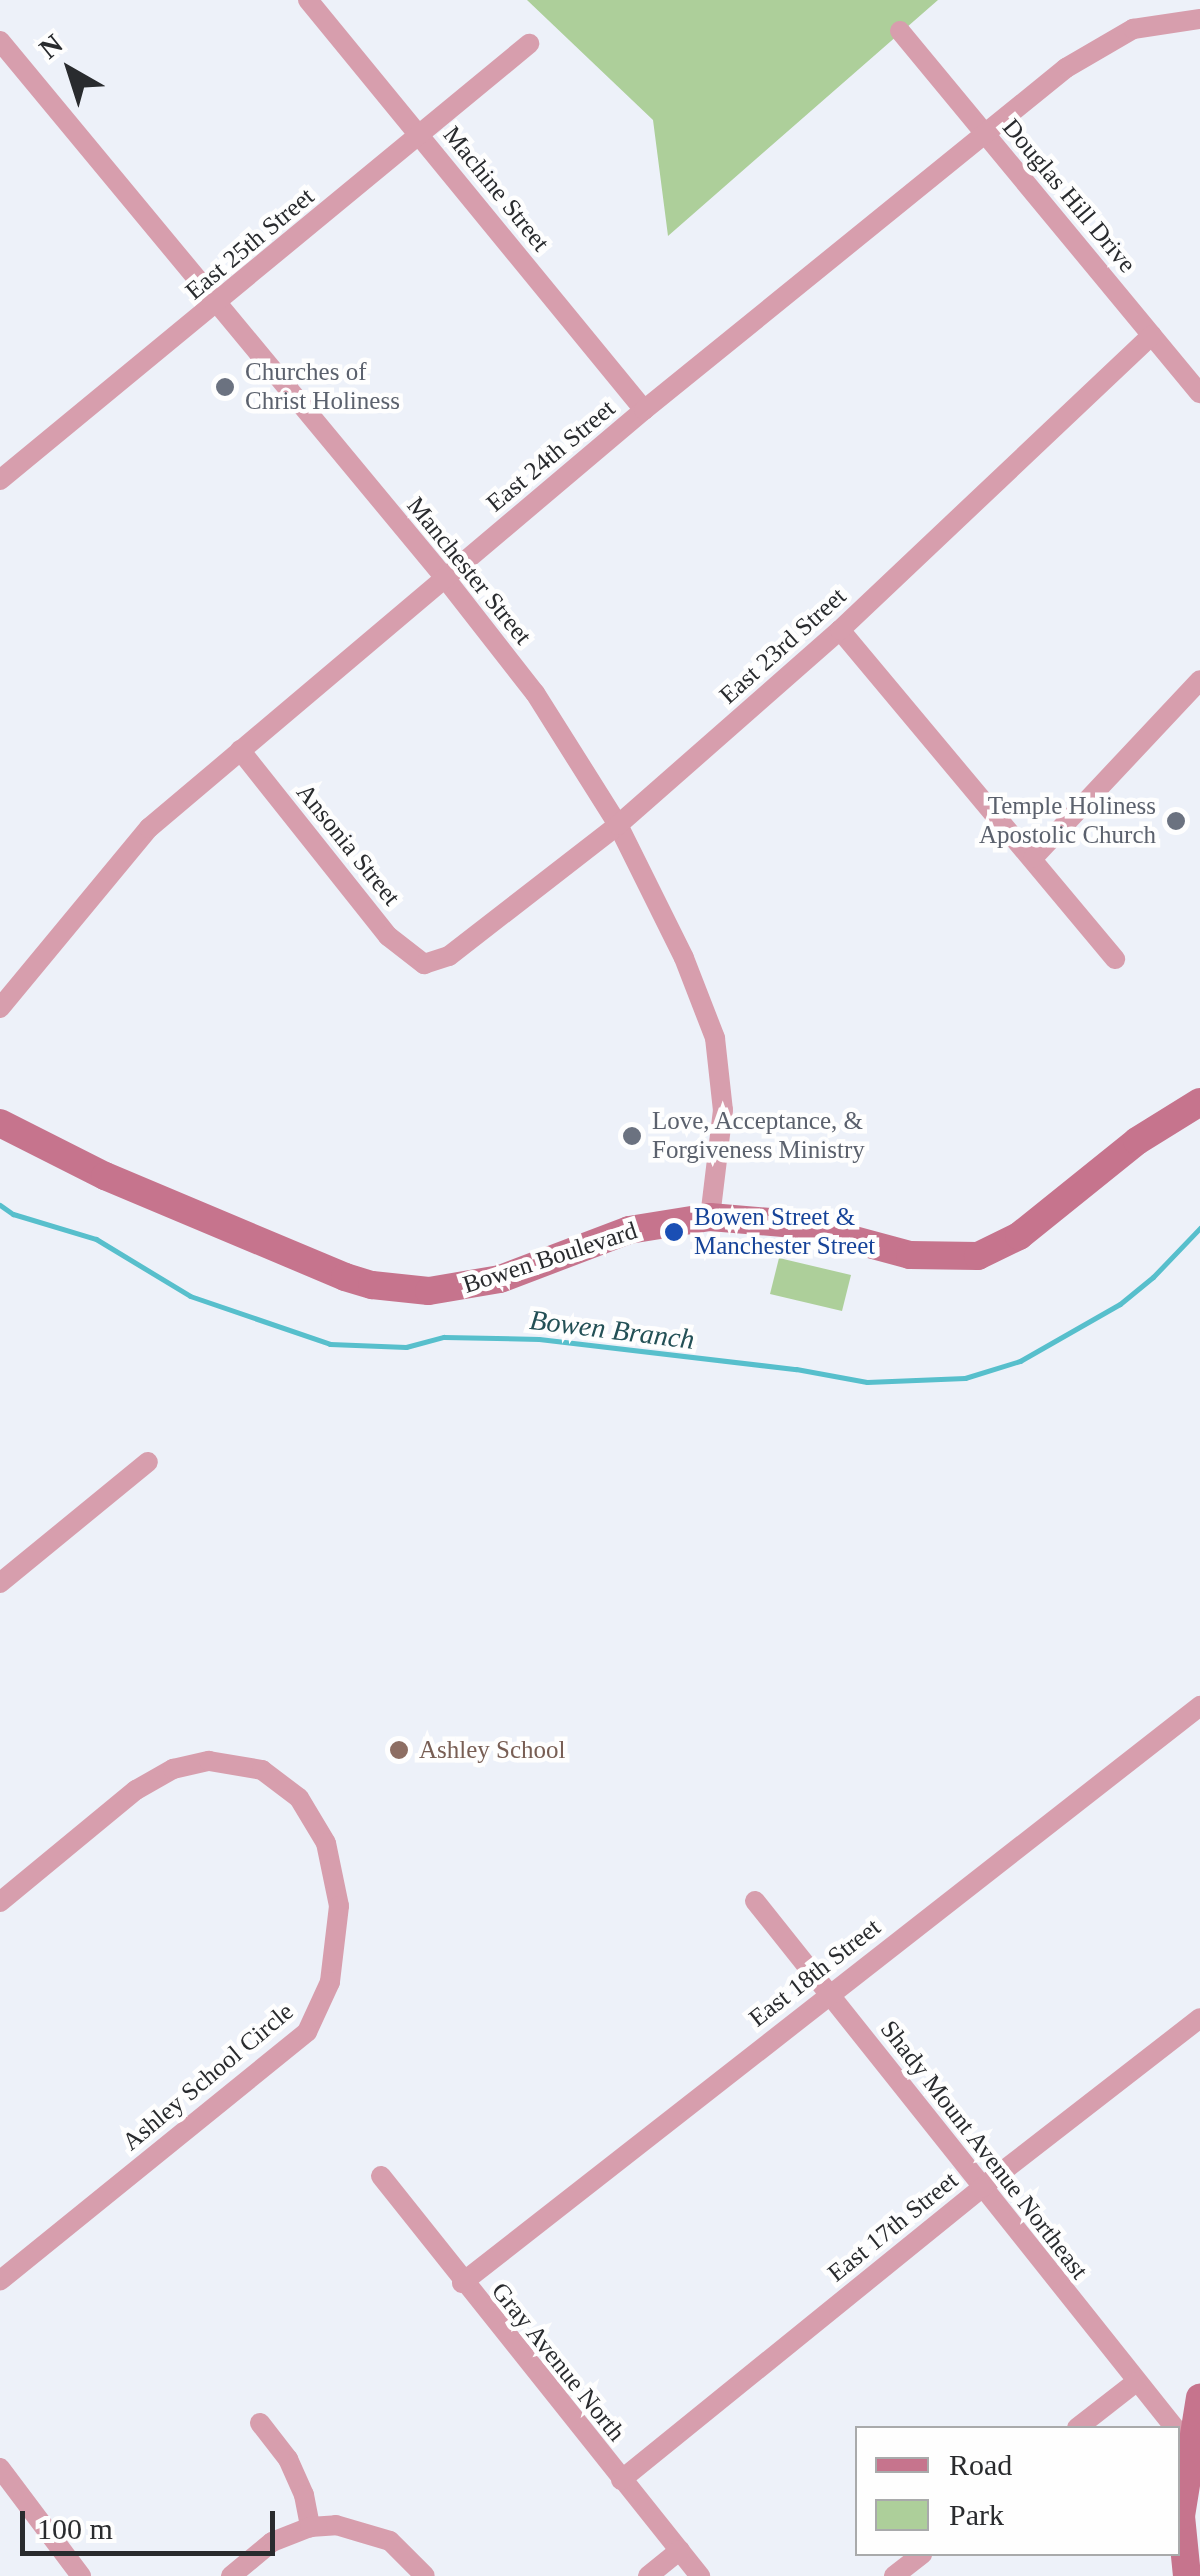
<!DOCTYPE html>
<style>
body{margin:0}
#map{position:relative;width:1200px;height:2576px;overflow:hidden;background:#edf1f9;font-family:Georgia,serif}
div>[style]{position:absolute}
.green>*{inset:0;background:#adcf9a}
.stream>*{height:5px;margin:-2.5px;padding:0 2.5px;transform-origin:2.5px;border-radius:2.5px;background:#57bfcc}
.street>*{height:20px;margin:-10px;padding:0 10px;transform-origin:10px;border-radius:10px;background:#d79ead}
.secondary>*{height:28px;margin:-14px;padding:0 14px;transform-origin:14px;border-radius:14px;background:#c6748d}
.dots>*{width:28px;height:28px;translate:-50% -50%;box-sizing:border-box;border:5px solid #fefefe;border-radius:50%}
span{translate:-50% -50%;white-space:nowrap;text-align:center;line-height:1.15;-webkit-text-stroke:9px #fefefe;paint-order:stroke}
.street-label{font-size:25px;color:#292b2e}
.worship-label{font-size:25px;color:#5b616d}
.left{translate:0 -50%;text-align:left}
.right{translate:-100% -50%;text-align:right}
.transit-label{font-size:25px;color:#164399}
.education-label{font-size:25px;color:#785e54}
.water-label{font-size:28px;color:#235056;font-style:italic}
.legend{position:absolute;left:855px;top:2426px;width:325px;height:130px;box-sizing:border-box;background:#fefefe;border:2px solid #a9aaab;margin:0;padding:12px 18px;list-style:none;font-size:30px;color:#292b2e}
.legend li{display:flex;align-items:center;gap:20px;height:50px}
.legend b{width:50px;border:2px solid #a9aaab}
.north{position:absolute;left:20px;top:20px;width:100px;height:100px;-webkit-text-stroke:8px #fefefe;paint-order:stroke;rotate:321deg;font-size:28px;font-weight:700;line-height:40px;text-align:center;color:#292b2e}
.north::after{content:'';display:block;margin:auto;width:35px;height:45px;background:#292b2e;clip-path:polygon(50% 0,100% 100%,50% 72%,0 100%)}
.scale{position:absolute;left:20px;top:2511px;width:255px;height:45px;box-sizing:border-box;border:5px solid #292b2e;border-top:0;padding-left:12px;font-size:30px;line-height:35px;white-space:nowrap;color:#292b2e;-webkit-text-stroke:8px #fefefe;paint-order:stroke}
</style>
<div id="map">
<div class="green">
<div style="clip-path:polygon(527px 0,938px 0,668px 236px,653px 120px)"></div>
<div style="clip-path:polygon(779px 1258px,851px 1275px,842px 1311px,770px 1294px)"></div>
</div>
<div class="stream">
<div style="left:0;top:1205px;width:16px;rotate:35deg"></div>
<div style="left:13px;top:1214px;width:87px;rotate:16.8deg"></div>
<div style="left:96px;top:1239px;width:110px;rotate:31.2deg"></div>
<div style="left:190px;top:1296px;width:148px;rotate:18.9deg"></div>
<div style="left:330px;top:1344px;width:76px;rotate:2.3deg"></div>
<div style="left:406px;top:1347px;width:39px;rotate:-15deg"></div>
<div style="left:444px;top:1337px;width:95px;rotate:1.2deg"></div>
<div style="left:539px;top:1339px;width:259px;rotate:6.7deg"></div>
<div style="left:796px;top:1369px;width:72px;rotate:10.4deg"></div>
<div style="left:867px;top:1382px;width:98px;rotate:-2.3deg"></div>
<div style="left:965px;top:1378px;width:58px;rotate:-17.2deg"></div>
<div style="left:1020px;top:1361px;width:115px;rotate:-29.7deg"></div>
<div style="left:1120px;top:1304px;width:43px;rotate:-39.3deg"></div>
<div style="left:1153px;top:1277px;width:68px;rotate:-46.2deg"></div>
</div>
<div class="street">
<div style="left:308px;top:0;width:530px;rotate:50.66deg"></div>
<div style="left:900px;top:31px;width:470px;rotate:50.4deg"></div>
<div style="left:0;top:41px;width:697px;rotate:50.35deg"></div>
<div style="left:445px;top:578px;width:146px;rotate:52deg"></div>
<div style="left:535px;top:693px;width:156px;rotate:57.8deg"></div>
<div style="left:618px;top:825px;width:148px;rotate:63.6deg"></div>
<div style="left:684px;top:958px;width:86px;rotate:68.8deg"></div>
<div style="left:715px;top:1038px;width:72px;rotate:83.7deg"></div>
<div style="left:723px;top:1110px;width:108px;rotate:96.9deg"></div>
<div style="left:0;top:480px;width:686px;rotate:-39.5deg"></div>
<div style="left:840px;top:630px;width:429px;rotate:50.1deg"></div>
<div style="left:240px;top:750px;width:238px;rotate:51.5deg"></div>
<div style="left:388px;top:936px;width:46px;rotate:37.9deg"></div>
<div style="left:424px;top:964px;width:26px;rotate:-18deg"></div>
<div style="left:449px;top:956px;width:214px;rotate:-37.8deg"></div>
<div style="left:618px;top:825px;width:295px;rotate:-41.3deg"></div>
<div style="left:840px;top:630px;width:429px;rotate:-43.4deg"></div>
<div style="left:1033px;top:858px;width:244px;rotate:-46.8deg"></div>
<div style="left:0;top:1008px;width:234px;rotate:-50.4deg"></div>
<div style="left:149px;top:828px;width:648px;rotate:-40.18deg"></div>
<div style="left:644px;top:410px;width:543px;rotate:-39.02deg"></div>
<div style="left:1066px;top:68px;width:78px;rotate:-30.2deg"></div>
<div style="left:1133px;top:29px;width:68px;rotate:-8.5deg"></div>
<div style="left:0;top:1583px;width:191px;rotate:-39.3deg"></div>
<div style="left:755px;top:1901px;width:674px;rotate:51.45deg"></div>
<div style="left:0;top:1902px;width:176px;rotate:-39.5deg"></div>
<div style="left:136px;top:1790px;width:43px;rotate:-29.6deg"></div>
<div style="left:173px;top:1769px;width:37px;rotate:-13deg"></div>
<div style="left:209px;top:1761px;width:54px;rotate:9.6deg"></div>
<div style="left:262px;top:1770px;width:46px;rotate:37.1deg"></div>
<div style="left:299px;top:1798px;width:52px;rotate:59deg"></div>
<div style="left:326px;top:1843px;width:64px;rotate:78.3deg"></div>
<div style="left:339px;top:1906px;width:77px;rotate:96.8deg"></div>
<div style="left:330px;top:1982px;width:55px;rotate:114.7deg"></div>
<div style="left:307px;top:2032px;width:395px;rotate:141deg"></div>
<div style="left:381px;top:2176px;width:512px;rotate:51.43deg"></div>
<div style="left:462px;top:2283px;width:937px;rotate:-38.02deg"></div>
<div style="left:260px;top:2423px;width:46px;rotate:52.1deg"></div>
<div style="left:288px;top:2459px;width:39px;rotate:66deg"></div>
<div style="left:304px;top:2495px;width:33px;rotate:79deg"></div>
<div style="left:1077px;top:2428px;width:75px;rotate:-37.9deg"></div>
<div style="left:0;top:2468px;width:135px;rotate:53.1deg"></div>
<div style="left:621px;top:2480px;width:464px;rotate:-39deg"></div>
<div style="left:981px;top:2188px;width:277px;rotate:-37.8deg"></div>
<div style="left:231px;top:2576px;width:53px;rotate:-39.7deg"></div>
<div style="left:272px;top:2542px;width:41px;rotate:-21.5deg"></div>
<div style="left:310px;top:2527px;width:26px;rotate:-4deg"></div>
<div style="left:336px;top:2525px;width:56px;rotate:16.5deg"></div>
<div style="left:390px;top:2541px;width:49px;rotate:45deg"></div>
<div style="left:648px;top:2576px;width:41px;rotate:-39.1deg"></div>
<div style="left:894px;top:2576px;width:36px;rotate:-38deg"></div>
</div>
<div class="secondary">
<div style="left:0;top:1123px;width:118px;rotate:26.8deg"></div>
<div style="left:105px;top:1176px;width:260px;rotate:22.8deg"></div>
<div style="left:345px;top:1277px;width:28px;rotate:17deg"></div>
<div style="left:372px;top:1285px;width:57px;rotate:6deg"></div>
<div style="left:429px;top:1291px;width:72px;rotate:-9.6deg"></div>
<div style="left:500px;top:1279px;width:138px;rotate:-20.8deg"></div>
<div style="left:629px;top:1230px;width:82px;rotate:-9.1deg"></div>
<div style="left:710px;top:1217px;width:85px;rotate:4.7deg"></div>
<div style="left:795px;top:1224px;width:119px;rotate:15.1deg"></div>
<div style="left:910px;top:1255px;width:68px;rotate:0.8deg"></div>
<div style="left:978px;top:1256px;width:46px;rotate:-26deg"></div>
<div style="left:1019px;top:1236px;width:151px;rotate:-38.8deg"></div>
<div style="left:1137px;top:1141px;width:74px;rotate:-31.8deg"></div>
<div style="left:1187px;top:2576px;width:60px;rotate:-95.7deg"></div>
<div style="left:1181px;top:2516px;width:120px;rotate:-80.9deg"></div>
</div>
<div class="dots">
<div style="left:225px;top:387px;background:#6b7280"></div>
<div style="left:1176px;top:821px;background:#6b7280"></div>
<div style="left:632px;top:1136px;background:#6b7280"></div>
<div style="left:674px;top:1232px;background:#1a4fb4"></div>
<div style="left:399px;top:1750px;background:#8d6e63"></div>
</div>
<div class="street-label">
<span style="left:496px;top:189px;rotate:51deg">Machine Street</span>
<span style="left:1069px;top:196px;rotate:50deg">Douglas Hill Drive</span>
<span style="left:250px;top:244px;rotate:-40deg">East 25th Street</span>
<span style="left:551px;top:456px;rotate:-40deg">East 24th Street</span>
<span style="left:469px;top:571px;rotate:51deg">Manchester Street</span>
<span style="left:783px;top:646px;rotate:-42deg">East 23rd Street</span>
<span style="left:348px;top:845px;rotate:51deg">Ansonia Street</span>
<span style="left:550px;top:1258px;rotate:-18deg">Bowen Boulevard</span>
<span style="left:815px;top:1973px;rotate:-38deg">East 18th Street</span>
<span style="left:208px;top:2077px;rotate:-40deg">Ashley School Circle</span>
<span style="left:984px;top:2150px;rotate:52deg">Shady Mount Avenue Northeast</span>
<span style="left:893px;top:2227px;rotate:-39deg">East 17th Street</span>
<span style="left:558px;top:2362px;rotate:51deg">Gray Avenue North</span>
</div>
<div class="worship-label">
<span class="left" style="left:245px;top:387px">Churches of<br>Christ Holiness</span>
<span class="right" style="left:1156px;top:821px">Temple Holiness<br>Apostolic Church</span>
<span class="left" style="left:652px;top:1136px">Love, Acceptance, &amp;<br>Forgiveness Ministry</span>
</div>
<div class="transit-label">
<span class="left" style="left:694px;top:1232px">Bowen Street &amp;<br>Manchester Street</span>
</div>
<div class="education-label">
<span class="left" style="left:419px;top:1750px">Ashley School</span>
</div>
<div class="water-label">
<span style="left:612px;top:1330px;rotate:7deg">Bowen Branch</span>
</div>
<ul class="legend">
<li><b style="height:12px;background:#c6748d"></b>Road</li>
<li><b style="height:28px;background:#adcf9a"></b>Park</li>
</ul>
<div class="north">N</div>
<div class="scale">100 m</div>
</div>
